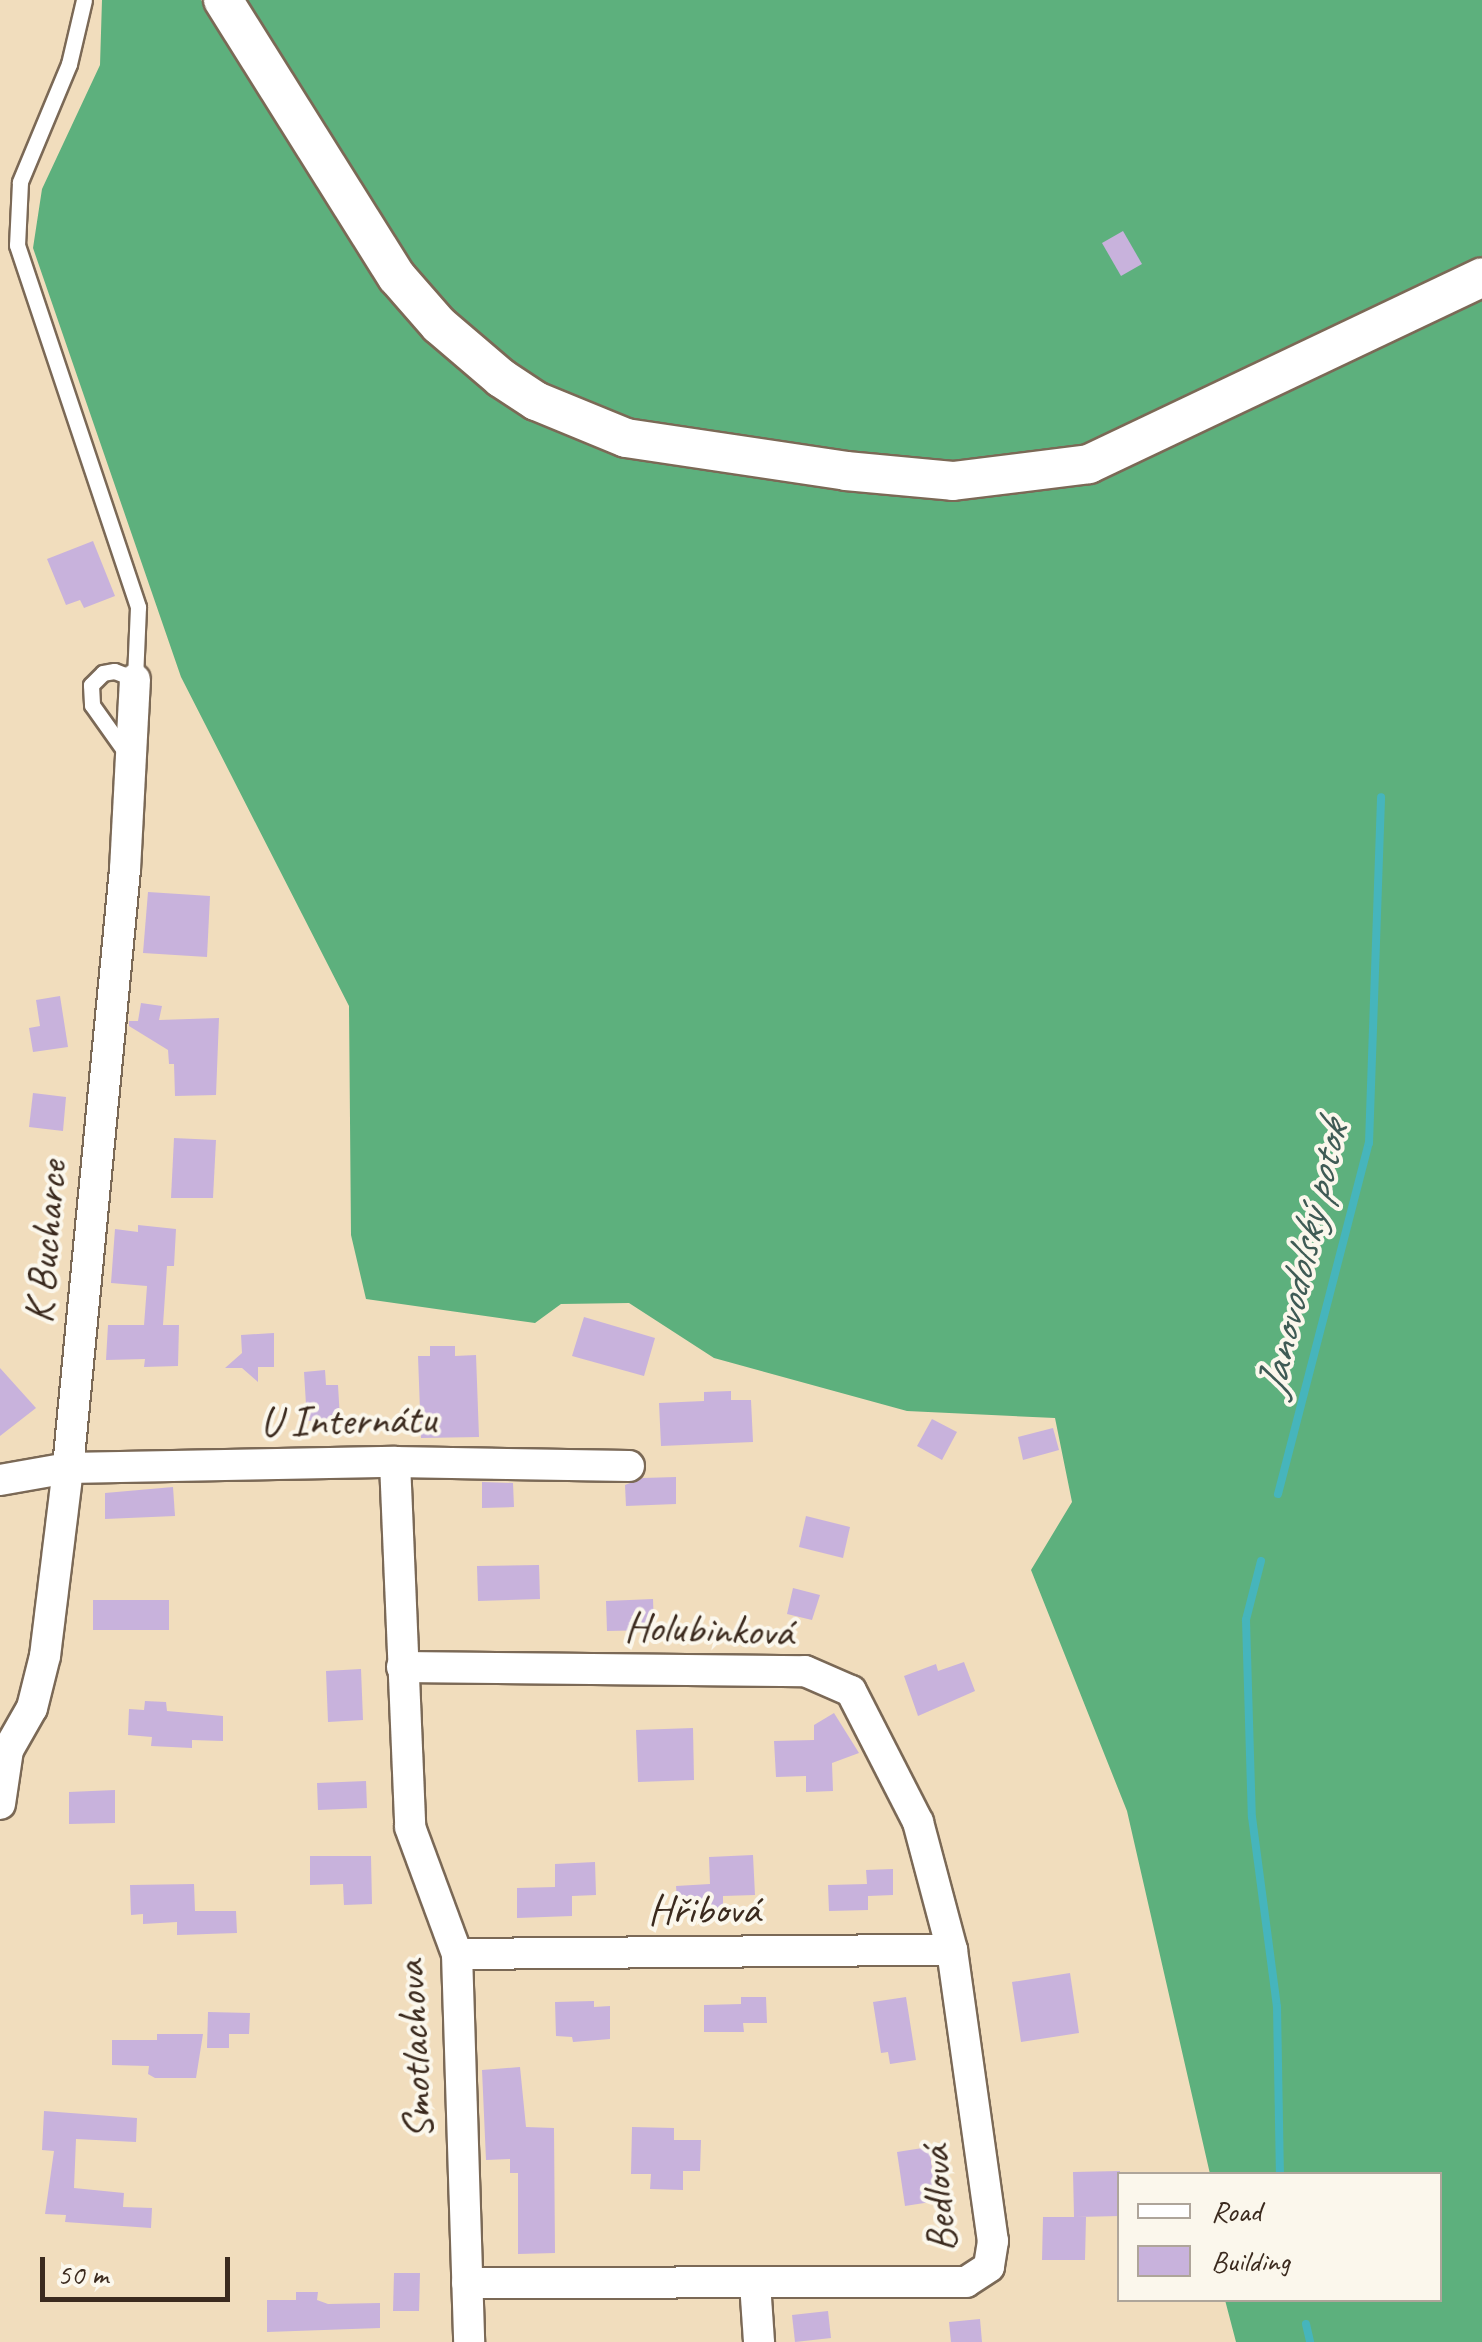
<!DOCTYPE html>
<meta charset="utf-8">
<style>
body{margin:0}
#map{position:relative;width:1482px;height:2342px;overflow:hidden;background:#f1ddbd;font-family:Caveat,sans-serif}
div>[style]{position:absolute}
.forest>*{inset:0;background:#5db07d}
.stream>*{height:8px;margin:-4px;padding:0 4px;transform-origin:4px;border-radius:4px;background:#46b5bc}
.building>*{inset:0;background:#c8b2dc}
.roads{filter:drop-shadow(2px 0 #7b6956) drop-shadow(-2px 0 #7b6956) drop-shadow(0 2px #7b6956) drop-shadow(0 -2px #7b6956)}
.service>*{height:15px;margin:-7.5px;padding:0 7.5px;transform-origin:7.5px;border-radius:7.5px;background:#fff}
.minor>*{height:30px;margin:-15px;padding:0 15px;transform-origin:15px;border-radius:15px;background:#fff}
.tertiary>*{height:38px;margin:-19px;padding:0 19px;transform-origin:19px;border-radius:19px;background:#fff}
span{translate:-50% -50%;white-space:nowrap;text-align:center;line-height:1.15;-webkit-text-stroke:8px #fbf7ec;paint-order:stroke}
.street-label{font-size:42px;color:#3b2a1e}
.water-label{font-size:45px;color:#3f5b55;font-style:italic}
.legend{position:absolute;left:1117px;top:2172px;width:325px;height:130px;box-sizing:border-box;background:#fbf7ec;border:2px solid #aea59a;margin:0;padding:12px 18px;list-style:none;font-size:30px;color:#3b2a1e}
.legend li{display:flex;align-items:center;gap:20px;height:50px}
.legend b{width:50px;border:2px solid #aea59a}
.scale{position:absolute;left:40px;top:2257px;width:190px;height:45px;box-sizing:border-box;border:5px solid #3b2a1e;border-top:0;padding-left:12px;font-size:30px;line-height:35px;white-space:nowrap;color:#3b2a1e;-webkit-text-stroke:8px #fbf7ec;paint-order:stroke}
</style>
<div id="map">
<div class="forest">
<div style="clip-path:polygon(102px 0,201px 0,382px 289px,426px 338px,490px 394px,527px 417px,622px 457px,844px 489px,952px 500px,1094px 482px,1482px 297px,1482px 2342px,1236px 2342px,1225px 2300px,1440px 2300px,1440px 2174px,1210px 2174px,1127px 1811px,1031px 1570px,1072px 1502px,1055px 1418px,907px 1411px,714px 1358px,629px 1303px,561px 1304px,535px 1323px,366px 1299px,351px 1235px,349px 1006px,181px 677px,33px 248px,42px 189px,100px 65px)"></div>
<div style="clip-path:polygon(246px 0,1482px 0,1482px 256px,1083px 445px,953px 461px,849px 451px,631px 420px,546px 384px,513px 363px,453px 312px,412px 266px)"></div>
</div>
<div class="stream">
<div style="left:1278px;top:1494px;width:363px;rotate:-75.5deg"></div>
<div style="left:1369px;top:1143px;width:346px;rotate:-88deg"></div>
<div style="left:1261px;top:1561px;width:61px;rotate:104.3deg"></div>
<div style="left:1246px;top:1620px;width:197px;rotate:88.3deg"></div>
<div style="left:1252px;top:1817px;width:192px;rotate:82.5deg"></div>
<div style="left:1277px;top:2007px;width:167px;rotate:89deg"></div>
<div style="left:1306px;top:2324px;width:18px;rotate:77deg"></div>
</div>
<div class="building">
<div style="clip-path:polygon(1123px 231px,1142px 264px,1121px 276px,1102px 243px)"></div>
<div style="clip-path:polygon(93px 541px,115px 596px,84px 608px,80px 600px,66px 605px,47px 559px)"></div>
<div style="clip-path:polygon(148px 892px,210px 896px,207px 957px,143px 953px)"></div>
<div style="clip-path:polygon(60px 996px,68px 1047px,33px 1052px,29px 1028px,40px 1026px,36px 1000px)"></div>
<div style="clip-path:polygon(141px 1003px,162px 1006px,159px 1020px,219px 1018px,216px 1095px,175px 1096px,174px 1064px,169px 1064px,168px 1050px,129px 1026px,129px 1021px,138px 1021px)"></div>
<div style="clip-path:polygon(33px 1093px,66px 1097px,63px 1131px,29px 1127px)"></div>
<div style="clip-path:polygon(174px 1138px,216px 1140px,213px 1198px,171px 1198px)"></div>
<div style="clip-path:polygon(138px 1225px,176px 1229px,174px 1266px,167px 1266px,163px 1325px,179px 1325px,178px 1366px,144px 1367px,145px 1359px,106px 1360px,108px 1325px,144px 1325px,147px 1286px,111px 1283px,115px 1229px,138px 1232px)"></div>
<div style="clip-path:polygon(584px 1317px,655px 1338px,644px 1376px,572px 1356px)"></div>
<div style="clip-path:polygon(274px 1333px,274px 1367px,258px 1367px,258px 1382px,242px 1368px,225px 1368px,242px 1353px,241px 1335px)"></div>
<div style="clip-path:polygon(430px 1346px,455px 1346px,455px 1356px,476px 1355px,479px 1437px,421px 1438px,418px 1356px,430px 1356px)"></div>
<div style="clip-path:polygon(0 1368px,36px 1408px,0 1436px)"></div>
<div style="clip-path:polygon(325px 1370px,326px 1385px,338px 1385px,340px 1419px,307px 1421px,304px 1372px)"></div>
<div style="clip-path:polygon(731px 1391px,731px 1400px,751px 1400px,753px 1442px,661px 1446px,659px 1403px,704px 1401px,704px 1392px)"></div>
<div style="clip-path:polygon(932px 1419px,957px 1432px,942px 1460px,917px 1446px)"></div>
<div style="clip-path:polygon(1053px 1428px,1059px 1450px,1023px 1460px,1018px 1437px)"></div>
<div style="clip-path:polygon(676px 1477px,676px 1504px,626px 1506px,625px 1485px,643px 1478px)"></div>
<div style="clip-path:polygon(482px 1482px,513px 1483px,514px 1507px,482px 1508px)"></div>
<div style="clip-path:polygon(173px 1487px,175px 1516px,105px 1519px,105px 1493px)"></div>
<div style="clip-path:polygon(806px 1516px,850px 1527px,843px 1558px,799px 1547px)"></div>
<div style="clip-path:polygon(539px 1565px,540px 1599px,478px 1601px,477px 1566px)"></div>
<div style="clip-path:polygon(793px 1588px,820px 1595px,812px 1620px,787px 1614px)"></div>
<div style="clip-path:polygon(653px 1599px,654px 1630px,607px 1631px,606px 1601px)"></div>
<div style="clip-path:polygon(93px 1600px,169px 1600px,169px 1630px,93px 1630px)"></div>
<div style="clip-path:polygon(964px 1662px,975px 1691px,918px 1716px,904px 1676px,936px 1664px,938px 1671px)"></div>
<div style="clip-path:polygon(361px 1669px,363px 1720px,328px 1722px,326px 1671px)"></div>
<div style="clip-path:polygon(145px 1701px,166px 1702px,167px 1711px,223px 1716px,223px 1741px,192px 1740px,192px 1748px,151px 1746px,152px 1737px,128px 1735px,129px 1709px,144px 1710px)"></div>
<div style="clip-path:polygon(834px 1713px,859px 1753px,832px 1763px,833px 1791px,806px 1792px,806px 1776px,776px 1777px,774px 1741px,814px 1740px,814px 1725px)"></div>
<div style="clip-path:polygon(693px 1728px,694px 1780px,638px 1782px,636px 1730px)"></div>
<div style="clip-path:polygon(366px 1781px,367px 1808px,318px 1810px,317px 1783px)"></div>
<div style="clip-path:polygon(115px 1790px,115px 1823px,69px 1824px,69px 1792px)"></div>
<div style="clip-path:polygon(753px 1855px,755px 1895px,723px 1896px,723px 1912px,678px 1914px,676px 1886px,710px 1884px,709px 1857px)"></div>
<div style="clip-path:polygon(310px 1856px,371px 1856px,372px 1904px,344px 1905px,343px 1884px,310px 1885px)"></div>
<div style="clip-path:polygon(595px 1862px,596px 1895px,572px 1896px,572px 1916px,517px 1918px,517px 1888px,555px 1887px,555px 1864px)"></div>
<div style="clip-path:polygon(893px 1869px,893px 1895px,868px 1896px,868px 1910px,829px 1911px,828px 1885px,867px 1884px,866px 1870px)"></div>
<div style="clip-path:polygon(194px 1884px,195px 1911px,236px 1911px,237px 1933px,177px 1935px,177px 1922px,143px 1924px,143px 1914px,131px 1915px,130px 1885px)"></div>
<div style="clip-path:polygon(1070px 1973px,1079px 2033px,1021px 2042px,1012px 1982px)"></div>
<div style="clip-path:polygon(741px 1997px,766px 1997px,767px 2023px,743px 2023px,744px 2032px,704px 2032px,704px 2005px,741px 2004px)"></div>
<div style="clip-path:polygon(906px 1997px,916px 2060px,890px 2064px,888px 2052px,881px 2053px,873px 2002px)"></div>
<div style="clip-path:polygon(594px 2001px,594px 2007px,610px 2006px,610px 2039px,573px 2042px,572px 2037px,556px 2036px,555px 2002px)"></div>
<div style="clip-path:polygon(208px 2012px,250px 2013px,249px 2034px,229px 2034px,229px 2048px,207px 2048px)"></div>
<div style="clip-path:polygon(157px 2034px,203px 2034px,196px 2078px,155px 2078px,148px 2074px,149px 2066px,112px 2065px,112px 2040px,157px 2040px)"></div>
<div style="clip-path:polygon(520px 2067px,526px 2127px,554px 2128px,555px 2253px,518px 2254px,518px 2173px,510px 2173px,510px 2159px,486px 2160px,482px 2070px)"></div>
<div style="clip-path:polygon(44px 2111px,137px 2118px,136px 2142px,76px 2139px,74px 2188px,124px 2193px,123px 2207px,152px 2208px,151px 2228px,65px 2222px,66px 2215px,45px 2214px,54px 2151px,42px 2150px)"></div>
<div style="clip-path:polygon(632px 2127px,674px 2128px,674px 2140px,701px 2140px,700px 2171px,683px 2171px,683px 2190px,650px 2189px,651px 2174px,631px 2174px)"></div>
<div style="clip-path:polygon(929px 2147px,937px 2201px,905px 2206px,897px 2152px)"></div>
<div style="clip-path:polygon(1120px 2171px,1120px 2216px,1076px 2217px,1086px 2217px,1085px 2260px,1042px 2260px,1043px 2217px,1074px 2217px,1073px 2172px)"></div>
<div style="clip-path:polygon(394px 2273px,420px 2273px,419px 2311px,393px 2311px)"></div>
<div style="clip-path:polygon(296px 2292px,318px 2292px,317px 2300px,328px 2304px,380px 2303px,380px 2328px,267px 2332px,267px 2300px,296px 2300px)"></div>
<div style="clip-path:polygon(828px 2311px,831px 2338px,795px 2342px,792px 2315px)"></div>
<div style="clip-path:polygon(980px 2319px,982px 2342px,951px 2342px,949px 2322px)"></div>
</div>
<div class="roads">
<div class="service">
<div style="left:84px;top:0;width:66px;rotate:103.2deg"></div>
<div style="left:69px;top:64px;width:128px;rotate:112.6deg"></div>
<div style="left:20px;top:182px;width:63px;rotate:92.7deg"></div>
<div style="left:17px;top:245px;width:382px;rotate:71.5deg"></div>
<div style="left:138px;top:607px;width:72px;rotate:92.4deg"></div>
<div style="left:135px;top:679px;width:22px;rotate:-159deg"></div>
<div style="left:114px;top:671px;width:11px;rotate:170deg"></div>
<div style="left:103px;top:673px;width:17px;rotate:135deg"></div>
<div style="left:91px;top:685px;width:20px;rotate:87deg"></div>
<div style="left:92px;top:705px;width:64px;rotate:54.6deg"></div>
</div>
<div class="minor">
<div style="left:395px;top:1462px;width:365px;rotate:87.6deg"></div>
<div style="left:410px;top:1827px;width:135px;rotate:69.7deg"></div>
<div style="left:457px;top:1954px;width:388px;rotate:88.2deg"></div>
<div style="left:0;top:1480px;width:69px;rotate:-10deg"></div>
<div style="left:68px;top:1468px;width:327px;rotate:-1.1deg"></div>
<div style="left:395px;top:1462px;width:234px;rotate:1deg"></div>
<div style="left:402px;top:1667px;width:403px;rotate:0.6deg"></div>
<div style="left:805px;top:1671px;width:50px;rotate:23.5deg"></div>
<div style="left:851px;top:1691px;width:147px;rotate:62.9deg"></div>
<div style="left:918px;top:1822px;width:132px;rotate:75.1deg"></div>
<div style="left:952px;top:1950px;width:294px;rotate:82deg"></div>
<div style="left:993px;top:2241px;width:26px;rotate:99deg"></div>
<div style="left:989px;top:2267px;width:27px;rotate:147deg"></div>
<div style="left:966px;top:2282px;width:499px;rotate:179.9deg"></div>
<div style="left:0;top:1804px;width:55px;rotate:-81.6deg"></div>
<div style="left:8px;top:1750px;width:48px;rotate:-60.3deg"></div>
<div style="left:32px;top:1708px;width:54px;rotate:-76deg"></div>
<div style="left:45px;top:1656px;width:189px;rotate:-83deg"></div>
<div style="left:68px;top:1468px;width:601px;rotate:-84.56deg"></div>
<div style="left:125px;top:870px;width:191px;rotate:-87deg"></div>
<div style="left:457px;top:1954px;width:495px;rotate:-0.5deg"></div>
<div style="left:755px;top:2283px;width:59px;rotate:86.1deg"></div>
</div>
<div class="tertiary">
<div style="left:223px;top:0;width:327px;rotate:57.9deg"></div>
<div style="left:397px;top:277px;width:64px;rotate:48.8deg"></div>
<div style="left:439px;top:325px;width:82px;rotate:40.5deg"></div>
<div style="left:501px;top:378px;width:42px;rotate:33.3deg"></div>
<div style="left:536px;top:401px;width:97px;rotate:22.3deg"></div>
<div style="left:626px;top:438px;width:222px;rotate:8.5deg"></div>
<div style="left:846px;top:471px;width:107px;rotate:5.3deg"></div>
<div style="left:953px;top:481px;width:137px;rotate:-7.1deg"></div>
<div style="left:1089px;top:464px;width:435px;rotate:-25.4deg"></div>
</div>
</div>
<div class="street-label">
<span style="left:46px;top:1242px;rotate:-85deg">K Bucharce</span>
<span style="left:348px;top:1421px;rotate:-1deg">U Internátu</span>
<span style="left:709px;top:1630px;rotate:2deg">Holubinková</span>
<span style="left:704px;top:1910px">Hřibová</span>
<span style="left:415px;top:2050px;rotate:-93deg">Smotlachova</span>
<span style="left:939px;top:2199px;rotate:-94deg">Bedlová</span>
</div>
<div class="water-label">
<span style="left:1302px;top:1259px;rotate:-77deg">Janovodolský potok</span>
</div>
<ul class="legend">
<li><b style="height:12px;background:#fff"></b>Road</li>
<li><b style="height:28px;background:#c8b2dc"></b>Building</li>
</ul>
<div class="scale">50 m</div>
</div>
